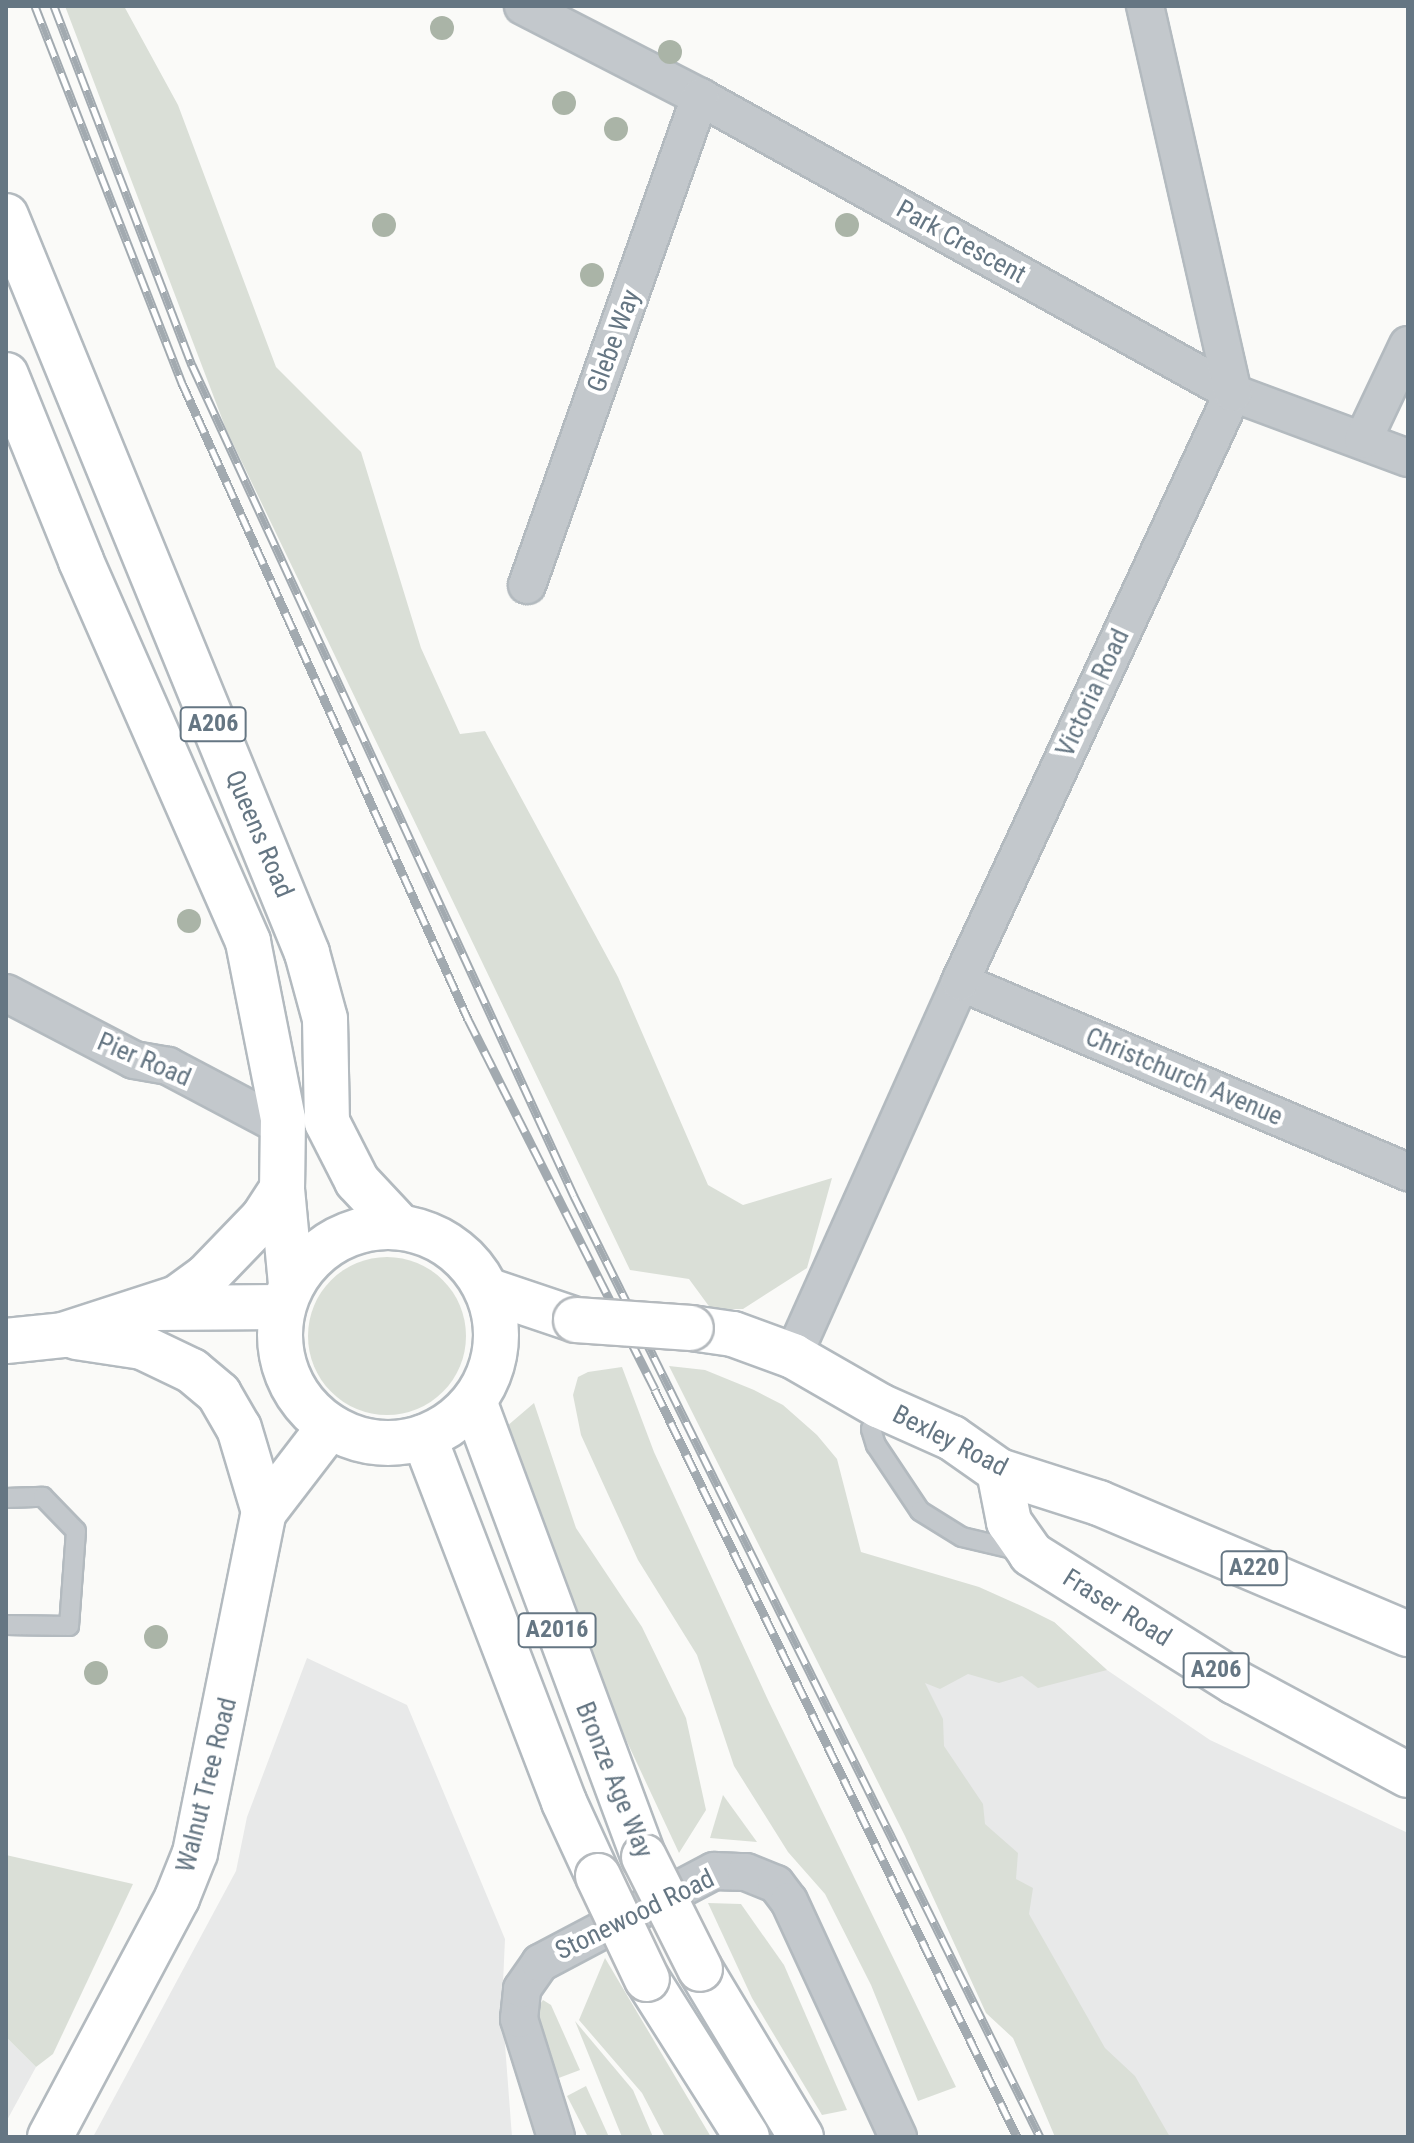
<!DOCTYPE html>
<style>
body{margin:0}
#map{position:relative;width:1414px;height:2143px;overflow:hidden;background:#fafaf8;font-family:"Roboto Condensed",sans-serif}
div>[style]{position:absolute}
.built>*{inset:0;background:#e8e9e9}
.green>*{inset:0;background:#dadfd7}
.round{border-radius:50%}
.roads{filter:drop-shadow(2px 0 #b3babf) drop-shadow(-2px 0 #b3babf) drop-shadow(0 2px #b3babf) drop-shadow(0 -2px #b3babf)}
.lane>*{height:18px;margin:-9px;padding:0 9px;transform-origin:9px;border-radius:9px;background:#c3c8cc}
.street>*{height:36px;margin:-18px;padding:0 18px;transform-origin:18px;border-radius:18px;background:#c3c8cc}
.secondary>*{height:44px;margin:-22px;padding:0 22px;transform-origin:22px;border-radius:22px;background:#fff}
.primary>*{height:44px;margin:-22px;padding:0 22px;transform-origin:22px;border-radius:22px;background:#fff}
.primary>.ring{margin:-22px;padding:0;box-sizing:content-box;background:none;border:44px solid #fff;border-radius:50%}
.rail>*{height:9px;margin-top:-4.5px;transform-origin:0;background:repeating-linear-gradient(90deg,#fff 0 18px,#a2aab0 0 36px);box-sizing:border-box;border-block:2px solid #a2aab0}
.bridges{filter:drop-shadow(2px 0 #b5babe) drop-shadow(-2px 0 #b5babe) drop-shadow(0 2px #b5babe) drop-shadow(0 -2px #b5babe)}
.primary-bridge>*{height:44px;margin:-22px;padding:0 22px;transform-origin:22px;border-radius:22px;background:#fff}
.trees>*{width:24px;height:24px;margin:-12px;border-radius:50%;background:#aab4a7}
span{translate:-50% -50%;white-space:nowrap;text-align:center;line-height:1.15;-webkit-text-stroke:8px #fff;paint-order:stroke}
.shield-label span{padding:2px 6px;background:#fff;border:2px solid;border-radius:6px;-webkit-text-stroke-width:0}
.shield-label{font-size:24px;color:#657683;font-weight:700}
.street-label{font-size:26px;color:#657683}
.frame{position:absolute;inset:0;border:8px solid #657683;pointer-events:none}
</style>
<div id="map">
<div class="built">
<div style="clip-path:polygon(1054px 1622px,1107px 1670px,1210px 1740px,1408px 1833px,1408px 2137px,1110px 2137px,880px 1674px)"></div>
<div style="clip-path:polygon(307px 1658px,407px 1705px,505px 1939px,502px 2005px,512px 2137px,93px 2137px,236px 1871px,247px 1817px)"></div>
<div style="clip-path:polygon(6px 2037px,36px 2067px,6px 2122px)"></div>
</div>
<div class="green">
<div style="clip-path:polygon(65px 6px,124px 6px,178px 105px,276px 367px,361px 452px,421px 648px,460px 734px,485px 731px,618px 977px,708px 1185px,743px 1205px,832px 1178px,807px 1268px,743px 1309px,711px 1309px,689px 1279px,630px 1270px,226px 429px)"></div>
<div class="round" style="left:308px;top:1257px;width:158px;height:158px"></div>
<div style="clip-path:polygon(669px 1366px,705px 1370px,754px 1390px,783px 1405px,817px 1435px,837px 1459px,861px 1552px,979px 1587px,1028px 1609px,1054px 1622px,1107px 1670px,1038px 1688px,1022px 1676px,999px 1683px,968px 1674px,940px 1689px,925px 1683px,943px 1719px,944px 1746px,983px 1804px,985px 1824px,1018px 1853px,1016px 1879px,1033px 1888px,1029px 1914px,1105px 2048px,1135px 2076px,1170px 2137px,1055px 2137px,1013px 2038px,986px 2013px,905px 1836px)"></div>
<div style="clip-path:polygon(622px 1367px,654px 1452px,768px 1700px,956px 2087px,918px 2101px,871px 1985px,825px 1894px,788px 1852px,734px 1766px,697px 1655px,638px 1560px,581px 1435px,573px 1395px,578px 1377px,588px 1372px)"></div>
<div style="clip-path:polygon(534px 1403px,576px 1528px,642px 1627px,686px 1718px,706px 1810px,679px 1853px,600px 1684px,507px 1426px)"></div>
<div style="clip-path:polygon(723px 1795px,757px 1842px,710px 1838px)"></div>
<div style="clip-path:polygon(6px 1855px,133px 1884px,53px 2054px,36px 2067px,6px 2037px)"></div>
<div style="clip-path:polygon(708px 1903px,741px 1904px,784px 1965px,847px 2110px,822px 2115px,752px 1998px)"></div>
<div style="clip-path:polygon(605px 1958px,711px 2137px,665px 2137px,642px 2093px,579px 2020px)"></div>
<div style="clip-path:polygon(543px 2000px,551px 2005px,580px 2070px,556px 2079px,534px 2012px)"></div>
<div style="clip-path:polygon(575px 2021px,633px 2090px,653px 2137px,622px 2137px)"></div>
<div style="clip-path:polygon(586px 2086px,609px 2137px,588px 2137px,567px 2096px)"></div>
</div>
<div class="roads">
<div class="lane">
<div style="left:880px;top:1407px;width:24px;rotate:112deg"></div>
<div style="left:871px;top:1429px;width:17px;rotate:73deg"></div>
<div style="left:876px;top:1445px;width:79px;rotate:56.3deg"></div>
<div style="left:920px;top:1511px;width:49px;rotate:31.8deg"></div>
<div style="left:962px;top:1537px;width:61px;rotate:13.3deg"></div>
<div style="left:6px;top:1498px;width:37px;rotate:-2deg"></div>
<div style="left:43px;top:1497px;width:47px;rotate:45.9deg"></div>
<div style="left:76px;top:1531px;width:95px;rotate:94.2deg"></div>
<div style="left:69px;top:1626px;width:63px;rotate:-179.1deg"></div>
</div>
<div class="street">
<div style="left:523px;top:6px;width:199px;rotate:27.2deg"></div>
<div style="left:700px;top:97px;width:610px;rotate:29.05deg"></div>
<div style="left:1233px;top:393px;width:187px;rotate:20.4deg"></div>
<div style="left:1363px;top:440px;width:105px;rotate:-64.7deg"></div>
<div style="left:527px;top:585px;width:518px;rotate:-70.48deg"></div>
<div style="left:960px;top:982px;width:487px;rotate:23deg"></div>
<div style="left:6px;top:993px;width:144px;rotate:27.6deg"></div>
<div style="left:134px;top:1060px;width:35px;rotate:10deg"></div>
<div style="left:168px;top:1066px;width:130px;rotate:27.9deg"></div>
<div style="left:793px;top:1356px;width:410px;rotate:-65.9deg"></div>
<div style="left:960px;top:982px;width:649px;rotate:-65.13deg"></div>
<div style="left:1233px;top:393px;width:397px;rotate:-102.8deg"></div>
<div style="left:556px;top:2137px;width:124px;rotate:-107.4deg"></div>
<div style="left:519px;top:2019px;width:30px;rotate:-84deg"></div>
<div style="left:522px;top:1989px;width:32px;rotate:-55deg"></div>
<div style="left:540px;top:1963px;width:197px;rotate:-27.9deg"></div>
<div style="left:714px;top:1871px;width:32px;rotate:2deg"></div>
<div style="left:746px;top:1872px;width:32px;rotate:22deg"></div>
<div style="left:776px;top:1884px;width:21px;rotate:53deg"></div>
<div style="left:789px;top:1901px;width:260px;rotate:65.2deg"></div>
</div>
<div class="secondary">
<div style="left:155px;top:1308px;width:127px;rotate:-0.5deg"></div>
<div style="left:76px;top:1337px;width:67px;rotate:8.6deg"></div>
<div style="left:142px;top:1347px;width:55px;rotate:25.6deg"></div>
<div style="left:192px;top:1371px;width:35px;rotate:40deg"></div>
<div style="left:219px;top:1394px;width:39px;rotate:60deg"></div>
<div style="left:239px;top:1428px;width:88px;rotate:73.4deg"></div>
<div style="left:6px;top:1341px;width:57px;rotate:-6deg"></div>
<div style="left:63px;top:1335px;width:120px;rotate:-18deg"></div>
<div style="left:177px;top:1298px;width:36px;rotate:-36deg"></div>
<div style="left:206px;top:1277px;width:82px;rotate:-46deg"></div>
<div style="left:263px;top:1218px;width:35px;rotate:-57deg"></div>
<div style="left:50px;top:2137px;width:271px;rotate:-62deg"></div>
<div style="left:177px;top:1898px;width:48px;rotate:-68.2deg"></div>
<div style="left:195px;top:1853px;width:348px;rotate:-78.6deg"></div>
<div style="left:264px;top:1512px;width:108px;rotate:-52.5deg"></div>
</div>
<div class="primary">
<div style="left:6px;top:216px;width:796px;rotate:67.78deg"></div>
<div style="left:307px;top:953px;width:68px;rotate:74.7deg"></div>
<div style="left:325px;top:1019px;width:103px;rotate:88.9deg"></div>
<div style="left:327px;top:1122px;width:66px;rotate:63deg"></div>
<div style="left:357px;top:1181px;width:63px;rotate:46.9deg"></div>
<div style="left:6px;top:375px;width:201px;rotate:68deg"></div>
<div style="left:81px;top:561px;width:416px;rotate:66.3deg"></div>
<div style="left:248px;top:942px;width:180px;rotate:78.8deg"></div>
<div style="left:283px;top:1119px;width:70px;rotate:90.8deg"></div>
<div style="left:282px;top:1189px;width:95px;rotate:84.6deg"></div>
<div class="ring" style="left:280px;top:1227px;width:172px;height:172px"></div>
<div style="left:487px;top:1290px;width:94px;rotate:18.6deg"></div>
<div style="left:691px;top:1328px;width:42px;rotate:8.1deg"></div>
<div style="left:733px;top:1334px;width:64px;rotate:20.1deg"></div>
<div style="left:793px;top:1356px;width:100px;rotate:29.9deg"></div>
<div style="left:880px;top:1406px;width:79px;rotate:24deg"></div>
<div style="left:952px;top:1438px;width:57px;rotate:35.1deg"></div>
<div style="left:999px;top:1471px;width:105px;rotate:17.7deg"></div>
<div style="left:1099px;top:1503px;width:336px;rotate:23deg"></div>
<div style="left:474px;top:1401px;width:487px;rotate:69.6deg"></div>
<div style="left:424px;top:1437px;width:391px;rotate:69deg"></div>
<div style="left:564px;top:1802px;width:81px;rotate:65.3deg"></div>
<div style="left:999px;top:1471px;width:52px;rotate:78.9deg"></div>
<div style="left:1009px;top:1522px;width:39px;rotate:55deg"></div>
<div style="left:1031px;top:1554px;width:241px;rotate:32.1deg"></div>
<div style="left:1235px;top:1682px;width:196px;rotate:28.3deg"></div>
<div style="left:700px;top:1969px;width:196px;rotate:59deg"></div>
<div style="left:647px;top:1979px;width:187px;rotate:57.7deg"></div>
</div>
</div>
<div class="rail">
<div style="left:35px;top:6px;width:405px;rotate:68.7deg"></div>
<div style="left:182px;top:383px;width:697px;rotate:65.79deg"></div>
<div style="left:468px;top:1019px;width:415px;rotate:63.2deg"></div>
<div style="left:655px;top:1390px;width:830px;rotate:64.14deg"></div>
<div style="left:54px;top:6px;width:385px;rotate:69deg"></div>
<div style="left:192px;top:365px;width:915px;rotate:65.31deg"></div>
<div style="left:574px;top:1196px;width:1050px;rotate:63.65deg"></div>
</div>
<div class="bridges">
<div class="primary-bridge">
<div style="left:576px;top:1320px;width:115px;rotate:4deg"></div>
<div style="left:644px;top:1857px;width:125px;rotate:63.4deg"></div>
<div style="left:598px;top:1876px;width:114px;rotate:64.6deg"></div>
</div>
</div>
<div class="trees">
<div style="left:442px;top:28px"></div>
<div style="left:670px;top:52px"></div>
<div style="left:564px;top:103px"></div>
<div style="left:616px;top:129px"></div>
<div style="left:384px;top:225px"></div>
<div style="left:847px;top:225px"></div>
<div style="left:592px;top:275px"></div>
<div style="left:189px;top:921px"></div>
<div style="left:156px;top:1637px"></div>
<div style="left:96px;top:1673px"></div>
</div>
<div class="shield-label">
<span style="left:213px;top:724px">A206</span>
<span style="left:1254px;top:1568px">A220</span>
<span style="left:557px;top:1630px">A2016</span>
<span style="left:1216px;top:1670px">A206</span>
</div>
<div class="street-label">
<span style="left:961px;top:242px;rotate:29deg">Park Crescent</span>
<span style="left:614px;top:341px;rotate:-70deg">Glebe Way</span>
<span style="left:1093px;top:693px;rotate:-65deg">Victoria Road</span>
<span style="left:259px;top:834px;rotate:67deg">Queens Road</span>
<span style="left:144px;top:1060px;rotate:23deg">Pier Road</span>
<span style="left:1184px;top:1077px;rotate:23deg">Christchurch Avenue</span>
<span style="left:950px;top:1441px;rotate:27deg">Bexley Road</span>
<span style="left:1117px;top:1608px;rotate:32deg">Fraser Road</span>
<span style="left:614px;top:1780px;rotate:68deg">Bronze Age Way</span>
<span style="left:207px;top:1785px;rotate:-76deg">Walnut Tree Road</span>
<span style="left:635px;top:1915px;rotate:-26deg">Stonewood Road</span>
</div>
<div class="frame"></div>
</div>
